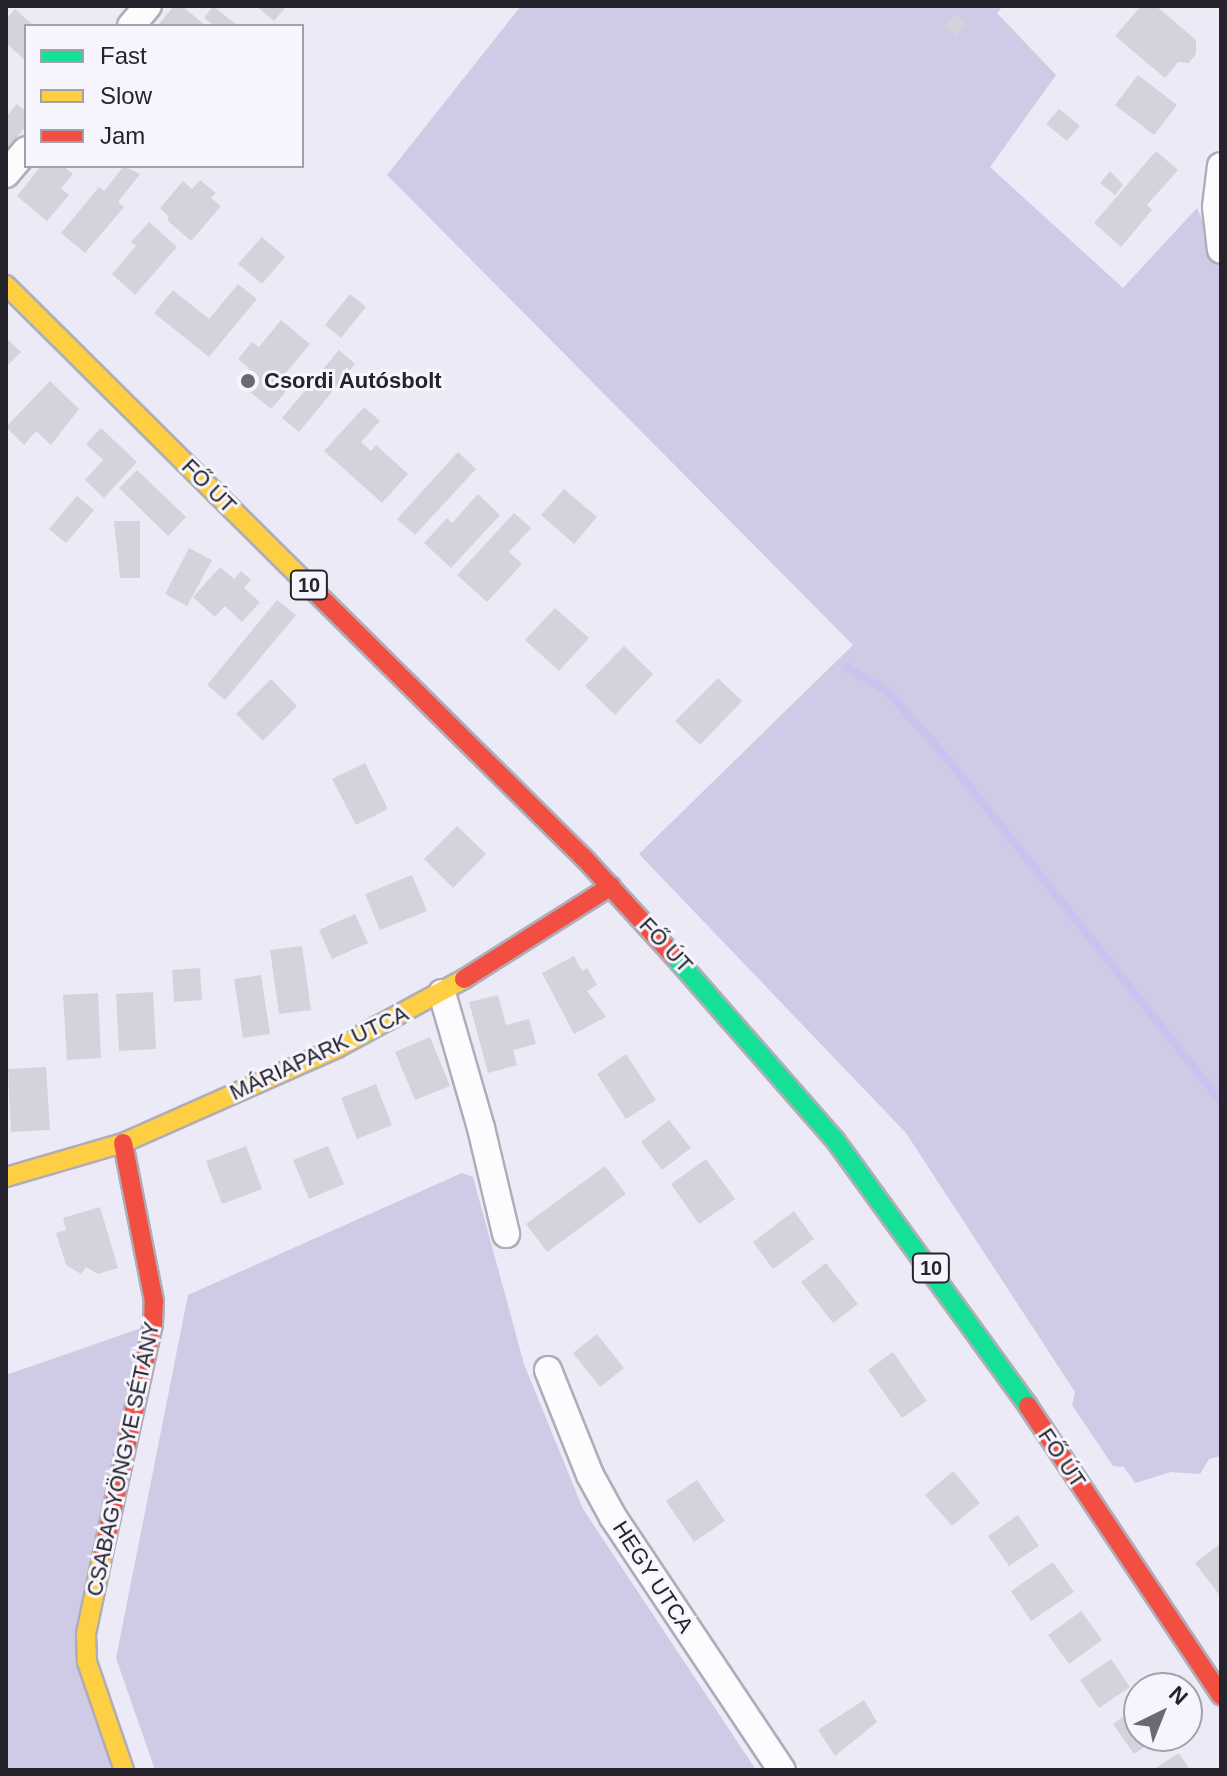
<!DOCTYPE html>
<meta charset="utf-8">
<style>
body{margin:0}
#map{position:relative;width:1227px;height:1776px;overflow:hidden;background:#edeaf7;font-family:Arial,sans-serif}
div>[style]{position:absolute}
.green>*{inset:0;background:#cfcae5}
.stream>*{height:8px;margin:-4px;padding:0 4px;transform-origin:4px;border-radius:4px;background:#ccc2ef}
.building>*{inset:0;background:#d5d2dc}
.roads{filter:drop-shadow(2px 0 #afadb7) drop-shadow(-2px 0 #afadb7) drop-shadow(0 2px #afadb7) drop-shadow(0 -2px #afadb7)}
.street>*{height:26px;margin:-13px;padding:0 13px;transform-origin:13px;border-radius:13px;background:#fcfcfe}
.fast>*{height:18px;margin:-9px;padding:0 9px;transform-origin:9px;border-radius:9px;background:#16e098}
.slow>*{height:18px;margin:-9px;padding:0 9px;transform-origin:9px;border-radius:9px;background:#ffcf43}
.jam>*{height:18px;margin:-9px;padding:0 9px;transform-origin:9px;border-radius:9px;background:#f24e42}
.dots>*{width:22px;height:22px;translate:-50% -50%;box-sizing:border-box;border:4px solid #f6f5fe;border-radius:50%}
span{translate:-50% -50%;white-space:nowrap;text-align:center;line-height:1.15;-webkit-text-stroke:6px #f6f5fe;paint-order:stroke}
.shield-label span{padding:2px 6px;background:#f6f5fe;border:2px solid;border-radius:6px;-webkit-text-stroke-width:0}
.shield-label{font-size:20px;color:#25232c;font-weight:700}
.poi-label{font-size:22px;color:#25232c;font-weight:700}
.left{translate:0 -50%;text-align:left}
.street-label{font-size:22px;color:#25232c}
.frame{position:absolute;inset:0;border:8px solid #25232c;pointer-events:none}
.legend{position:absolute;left:24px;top:24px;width:280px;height:144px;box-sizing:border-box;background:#f6f5fe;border:2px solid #a2a1aa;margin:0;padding:10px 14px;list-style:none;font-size:24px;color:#25232c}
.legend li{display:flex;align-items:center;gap:16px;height:40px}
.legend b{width:40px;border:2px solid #a2a1aa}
.north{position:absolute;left:1123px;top:1672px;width:80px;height:80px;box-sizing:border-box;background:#f6f5fe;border:2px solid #a2a1aa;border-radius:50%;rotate:43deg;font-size:22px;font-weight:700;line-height:32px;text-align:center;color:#25232c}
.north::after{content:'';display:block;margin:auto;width:28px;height:36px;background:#6b6973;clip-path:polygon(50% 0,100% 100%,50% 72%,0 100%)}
</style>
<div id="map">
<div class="green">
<div style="clip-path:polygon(521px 6px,1003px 6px,997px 13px,1056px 75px,990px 167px,1123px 288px,1197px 208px,1221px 262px,1221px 1456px,1209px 1459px,1200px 1474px,1171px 1472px,1135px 1483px,1124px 1467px,1113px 1466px,1072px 1405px,1075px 1392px,906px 1133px,639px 854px,853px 645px,387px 175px)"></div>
<div style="clip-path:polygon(462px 1173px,473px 1177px,524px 1364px,583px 1509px,756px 1770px,155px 1770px,116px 1658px,188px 1295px)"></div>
<div style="clip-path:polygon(153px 1324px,86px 1634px,124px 1770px,6px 1770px,6px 1375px)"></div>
</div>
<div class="stream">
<div style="left:848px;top:668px;width:45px;rotate:30.5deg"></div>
<div style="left:887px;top:691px;width:89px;rotate:48.2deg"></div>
<div style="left:946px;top:757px;width:441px;rotate:51.4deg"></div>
</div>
<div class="building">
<div style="clip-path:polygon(174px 6px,182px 6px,206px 26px,157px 26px)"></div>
<div style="clip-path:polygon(213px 6px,238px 26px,215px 26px,204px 18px)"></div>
<div style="clip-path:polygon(256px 6px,287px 6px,274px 21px)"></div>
<div style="clip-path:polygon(1141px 6px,1156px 6px,1196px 40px,1196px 54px,1189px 63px,1178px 62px,1165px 78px,1115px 36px)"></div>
<div style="clip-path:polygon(15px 9px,34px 26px,26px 26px,26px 61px,6px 43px,6px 19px)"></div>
<div style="clip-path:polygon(956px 14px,966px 24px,956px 36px,945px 27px)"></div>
<div style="clip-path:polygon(1138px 75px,1177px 105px,1154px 135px,1115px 105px)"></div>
<div style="clip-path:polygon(17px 104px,26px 111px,26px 126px,6px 150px,6px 117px)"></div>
<div style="clip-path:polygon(1059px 109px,1080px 126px,1067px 141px,1046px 124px)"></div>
<div style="clip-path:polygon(1156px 151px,1178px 170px,1147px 205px,1152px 210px,1121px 247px,1094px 223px)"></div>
<div style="clip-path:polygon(41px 166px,63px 166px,73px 174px,61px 188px,69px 195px,47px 221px,17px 196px)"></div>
<div style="clip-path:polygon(124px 166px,140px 174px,118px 202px,124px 207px,85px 253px,61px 233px,99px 187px,104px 191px)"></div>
<div style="clip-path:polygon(1110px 171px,1123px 185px,1115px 195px,1100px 183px)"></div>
<div style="clip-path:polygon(200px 180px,216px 193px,211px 198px,221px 206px,191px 241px,167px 220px,169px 217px,160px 208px,183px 181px,192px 189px)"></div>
<div style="clip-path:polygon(149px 222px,177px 247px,135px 295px,112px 274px,136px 246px,131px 242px)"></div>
<div style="clip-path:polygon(262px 237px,285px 257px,262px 284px,238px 264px)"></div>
<div style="clip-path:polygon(238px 284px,257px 299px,209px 357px,154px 313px,173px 290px,209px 319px)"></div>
<div style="clip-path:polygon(350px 294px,366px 307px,341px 338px,325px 325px)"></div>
<div style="clip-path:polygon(281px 320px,310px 344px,284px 375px,294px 382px,271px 409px,238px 382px,249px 368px,238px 359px,252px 342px,259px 347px)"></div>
<div style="clip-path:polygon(6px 338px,21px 352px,6px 367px)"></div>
<div style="clip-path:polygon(339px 350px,355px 364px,299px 432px,282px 418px)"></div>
<div style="clip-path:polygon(50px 381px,79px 409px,51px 445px,36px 431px,24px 445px,6px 427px)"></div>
<div style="clip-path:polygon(364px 407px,380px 421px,361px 442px,371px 451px,376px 445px,408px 474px,382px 503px,324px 451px)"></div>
<div style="clip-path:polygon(101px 428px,137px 462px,104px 498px,85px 480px,103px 460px,86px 444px)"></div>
<div style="clip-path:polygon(458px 452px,476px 469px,415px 535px,397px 519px)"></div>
<div style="clip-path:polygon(137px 470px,186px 517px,168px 536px,119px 488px)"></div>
<div style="clip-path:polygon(564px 489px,597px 517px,574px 544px,541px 515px)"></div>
<div style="clip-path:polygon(478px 494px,500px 515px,451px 568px,424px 543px,447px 518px,452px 523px)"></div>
<div style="clip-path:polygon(77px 496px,94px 510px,66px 543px,49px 529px)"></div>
<div style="clip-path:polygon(514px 513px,531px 528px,509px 552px,522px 564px,487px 602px,457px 575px)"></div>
<div style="clip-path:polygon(114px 521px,140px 521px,140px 578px,120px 578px)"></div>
<div style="clip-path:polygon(189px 548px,212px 560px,187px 606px,165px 594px)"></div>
<div style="clip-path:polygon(220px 567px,234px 579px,241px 571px,251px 580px,244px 588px,260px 602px,242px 622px,225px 606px,215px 617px,193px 597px)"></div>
<div style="clip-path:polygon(277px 600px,296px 615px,225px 700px,207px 685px)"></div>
<div style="clip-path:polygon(555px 608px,589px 638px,559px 671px,525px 640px)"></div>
<div style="clip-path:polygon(624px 646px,653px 674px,615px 715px,585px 686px)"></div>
<div style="clip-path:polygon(718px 678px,742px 701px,700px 745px,675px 721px)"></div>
<div style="clip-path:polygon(271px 679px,297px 706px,263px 741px,236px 714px)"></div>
<div style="clip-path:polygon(365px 763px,388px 809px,356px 825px,332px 779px)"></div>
<div style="clip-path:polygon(457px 826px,486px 854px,453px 888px,424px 859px)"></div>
<div style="clip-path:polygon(412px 875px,427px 911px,380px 930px,365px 894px)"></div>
<div style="clip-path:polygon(355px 914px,368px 943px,332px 959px,319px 930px)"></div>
<div style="clip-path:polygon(302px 946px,311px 1010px,279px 1014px,270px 950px)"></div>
<div style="clip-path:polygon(574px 956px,582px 971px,587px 968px,597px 985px,587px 991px,606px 1017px,574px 1034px,542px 973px)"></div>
<div style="clip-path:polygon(200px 968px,202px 1000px,174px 1002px,172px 970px)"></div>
<div style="clip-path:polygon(261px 975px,270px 1034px,243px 1038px,234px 979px)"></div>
<div style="clip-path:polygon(153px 992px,156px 1049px,119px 1051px,116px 994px)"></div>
<div style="clip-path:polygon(98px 993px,101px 1058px,67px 1060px,63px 995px)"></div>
<div style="clip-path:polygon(498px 995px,506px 1025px,529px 1019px,536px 1044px,513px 1050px,517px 1065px,488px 1073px,469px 1002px)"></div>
<div style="clip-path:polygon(430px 1037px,450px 1086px,415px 1100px,395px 1052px)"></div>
<div style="clip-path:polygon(626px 1054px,656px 1100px,626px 1119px,597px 1074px)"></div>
<div style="clip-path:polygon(46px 1067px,50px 1130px,11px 1132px,8px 1069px)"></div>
<div style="clip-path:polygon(376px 1084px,392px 1125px,357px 1139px,341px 1098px)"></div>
<div style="clip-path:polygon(669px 1120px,691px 1148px,662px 1170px,641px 1142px)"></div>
<div style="clip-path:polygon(246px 1146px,262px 1189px,222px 1204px,206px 1161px)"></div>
<div style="clip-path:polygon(328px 1146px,344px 1184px,309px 1199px,293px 1160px)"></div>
<div style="clip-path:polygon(706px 1159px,735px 1199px,699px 1224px,671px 1184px)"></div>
<div style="clip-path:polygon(605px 1166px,626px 1194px,547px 1252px,526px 1224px)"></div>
<div style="clip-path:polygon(100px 1207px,118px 1268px,98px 1274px,86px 1267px,81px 1274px,66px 1265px,56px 1233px,66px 1230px,63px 1218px)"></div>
<div style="clip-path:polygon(794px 1211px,814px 1239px,773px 1269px,753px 1242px)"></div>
<div style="clip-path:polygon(826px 1263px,858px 1304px,833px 1323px,801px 1282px)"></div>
<div style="clip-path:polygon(597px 1334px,624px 1368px,600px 1387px,573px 1353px)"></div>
<div style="clip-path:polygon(893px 1352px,927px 1401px,902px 1418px,868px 1370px)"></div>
<div style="clip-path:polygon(953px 1471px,980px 1503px,952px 1526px,925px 1495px)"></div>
<div style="clip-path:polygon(697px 1480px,725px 1521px,694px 1542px,666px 1501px)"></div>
<div style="clip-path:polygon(1018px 1515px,1039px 1546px,1009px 1566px,988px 1536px)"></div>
<div style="clip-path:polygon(1221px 1543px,1221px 1597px,1195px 1563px)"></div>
<div style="clip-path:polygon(1053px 1562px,1074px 1592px,1031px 1621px,1011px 1591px)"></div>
<div style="clip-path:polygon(1081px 1611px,1102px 1640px,1069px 1664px,1048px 1635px)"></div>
<div style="clip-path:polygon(1111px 1659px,1130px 1687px,1099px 1708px,1080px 1680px)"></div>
<div style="clip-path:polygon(864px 1700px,877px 1722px,835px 1756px,818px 1730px)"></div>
<div style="clip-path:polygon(1139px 1706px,1139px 1736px,1160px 1736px,1134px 1754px,1113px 1724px)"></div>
<div style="clip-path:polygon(1179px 1753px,1190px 1770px,1153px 1770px)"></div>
</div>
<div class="roads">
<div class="street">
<div style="left:131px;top:26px;width:26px;rotate:-50deg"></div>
<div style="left:1221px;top:166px;width:41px;rotate:97deg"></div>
<div style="left:1216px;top:207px;width:43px;rotate:83.4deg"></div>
<div style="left:6px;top:174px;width:31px;rotate:-50deg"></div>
<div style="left:442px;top:993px;width:141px;rotate:73.9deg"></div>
<div style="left:481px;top:1128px;width:109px;rotate:76.7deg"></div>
<div style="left:548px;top:1370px;width:113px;rotate:68.2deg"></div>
<div style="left:590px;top:1475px;width:48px;rotate:61.3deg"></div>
<div style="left:613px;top:1517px;width:304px;rotate:56.3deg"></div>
</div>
<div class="fast">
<div style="left:673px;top:955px;width:246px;rotate:48.8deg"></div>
<div style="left:835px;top:1140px;width:329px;rotate:54deg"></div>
</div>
<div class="slow">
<div style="left:6px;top:285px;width:417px;rotate:44.8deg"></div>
<div style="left:6px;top:1177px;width:122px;rotate:-16.2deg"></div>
<div style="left:123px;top:1143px;width:234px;rotate:-23.9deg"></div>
<div style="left:337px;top:1048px;width:145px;rotate:-28.5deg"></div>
<div style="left:103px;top:1553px;width:83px;rotate:101.9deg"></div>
<div style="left:86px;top:1634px;width:28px;rotate:88deg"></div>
<div style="left:87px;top:1662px;width:114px;rotate:71.1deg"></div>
</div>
<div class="jam">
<div style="left:302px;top:579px;width:398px;rotate:44.7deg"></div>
<div style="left:585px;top:859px;width:130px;rotate:47.5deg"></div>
<div style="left:464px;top:979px;width:174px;rotate:-32.3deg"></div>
<div style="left:1028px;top:1406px;width:348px;rotate:56.3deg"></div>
<div style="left:103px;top:1553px;width:234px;rotate:-77.7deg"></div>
<div style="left:153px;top:1324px;width:23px;rotate:-88deg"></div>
<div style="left:154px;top:1301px;width:161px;rotate:-101.1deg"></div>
</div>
</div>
<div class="dots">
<div style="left:248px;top:381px;background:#6b6973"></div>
</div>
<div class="shield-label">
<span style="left:309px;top:585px">10</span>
<span style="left:931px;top:1268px">10</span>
</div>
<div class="poi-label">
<span class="left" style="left:264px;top:381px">Csordi Autósbolt</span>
</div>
<div class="street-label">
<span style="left:209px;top:486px;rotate:45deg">FŐ ÚT</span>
<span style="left:666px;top:945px;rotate:47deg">FŐ ÚT</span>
<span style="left:319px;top:1053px;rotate:-25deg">MÁRIAPARK UTCA</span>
<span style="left:1062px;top:1458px;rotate:56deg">FŐ ÚT</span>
<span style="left:123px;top:1459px;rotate:-78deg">CSABAGYÖNGYE SÉTÁNY</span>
<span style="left:653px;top:1577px;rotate:57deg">HEGY UTCA</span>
</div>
<div class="frame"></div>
<ul class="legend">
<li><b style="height:10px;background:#16e098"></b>Fast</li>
<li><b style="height:10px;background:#ffcf43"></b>Slow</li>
<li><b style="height:10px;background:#f24e42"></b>Jam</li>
</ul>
<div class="north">N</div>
</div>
